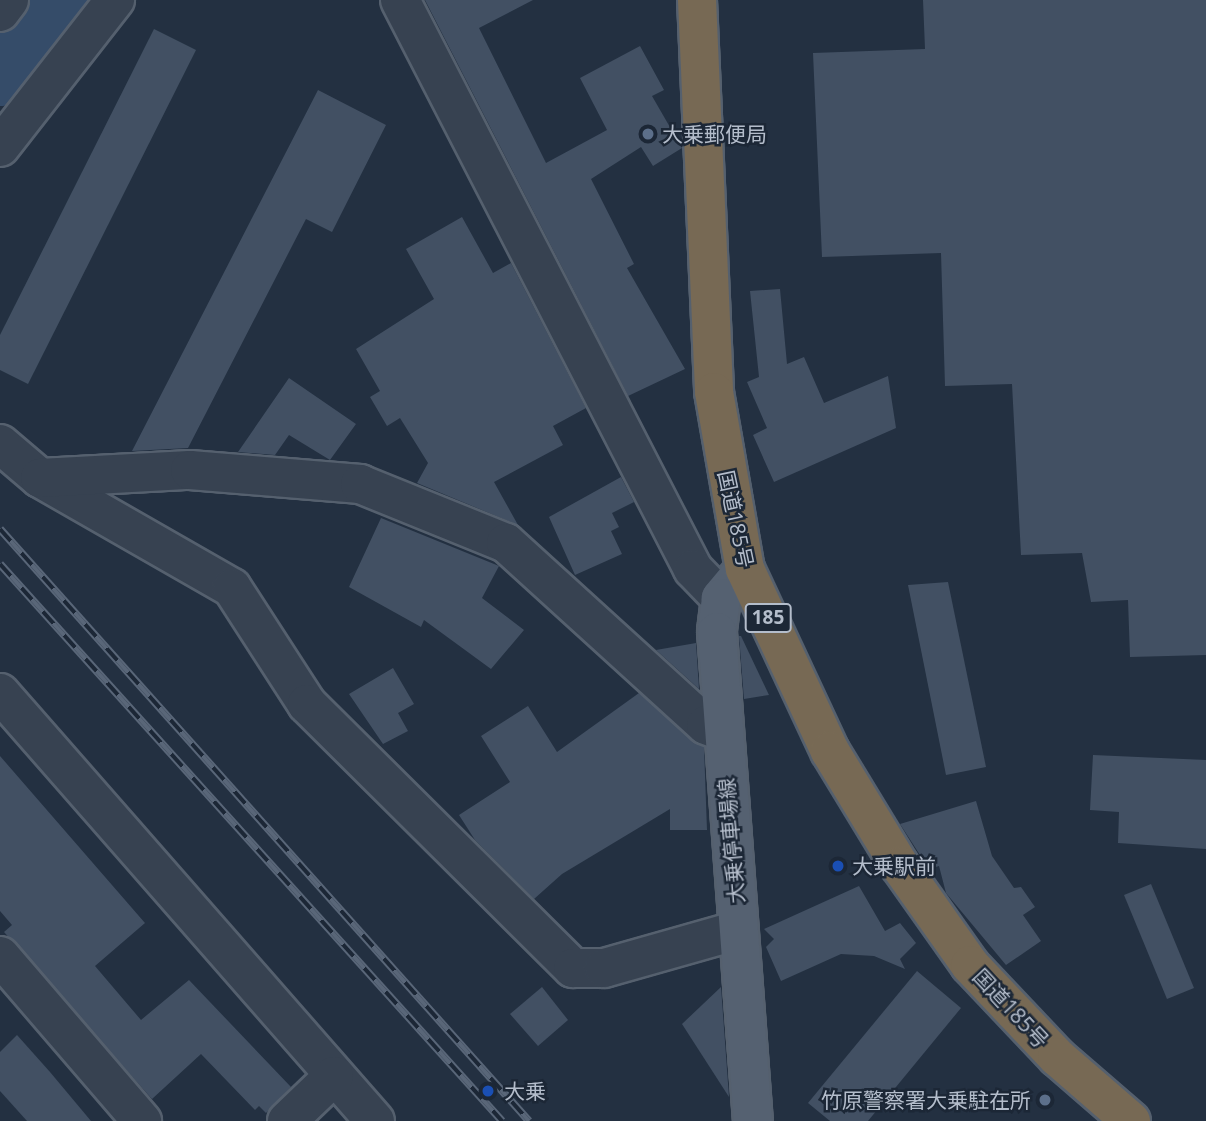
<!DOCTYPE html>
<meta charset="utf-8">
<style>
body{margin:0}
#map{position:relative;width:1206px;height:1121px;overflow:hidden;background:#233041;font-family:"Open Sans","Noto Sans JP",sans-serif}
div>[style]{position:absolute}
.river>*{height:65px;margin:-32.5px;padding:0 32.5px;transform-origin:32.5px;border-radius:32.5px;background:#354c69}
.building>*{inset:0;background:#425063}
.roads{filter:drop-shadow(2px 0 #55606e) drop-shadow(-2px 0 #55606e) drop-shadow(0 2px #55606e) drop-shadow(0 -2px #55606e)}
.minor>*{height:38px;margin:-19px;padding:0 19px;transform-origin:19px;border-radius:19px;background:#374251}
.major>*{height:38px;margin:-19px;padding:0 19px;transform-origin:19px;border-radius:19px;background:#556171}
.highway>*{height:38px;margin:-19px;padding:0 19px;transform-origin:19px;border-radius:19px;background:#776954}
.rail>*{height:8px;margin-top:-4px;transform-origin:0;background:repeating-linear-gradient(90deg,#1c2736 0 16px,#596678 0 32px);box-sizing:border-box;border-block:2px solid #596678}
.dots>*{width:19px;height:19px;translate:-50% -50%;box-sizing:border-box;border:4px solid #1c2736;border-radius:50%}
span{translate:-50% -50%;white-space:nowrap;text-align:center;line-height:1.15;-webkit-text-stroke:5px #1c2736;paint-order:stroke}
.shield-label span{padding:2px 5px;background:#1c2736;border:2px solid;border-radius:5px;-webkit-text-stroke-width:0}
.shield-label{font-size:19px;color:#b4bdcb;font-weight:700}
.poi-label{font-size:21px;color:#b4bdcb}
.left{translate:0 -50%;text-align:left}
.right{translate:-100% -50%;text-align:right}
.street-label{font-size:21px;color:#b4bdcb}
</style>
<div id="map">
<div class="river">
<div style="left:0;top:73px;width:96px;rotate:-49.2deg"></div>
</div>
<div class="building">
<div style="clip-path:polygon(425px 0,533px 0,479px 28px,546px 163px,607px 130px,580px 78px,640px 46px,664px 90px,652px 96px,682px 148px,653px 166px,641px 147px,591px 179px,634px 264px,627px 268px,685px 369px,628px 396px)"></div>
<div style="clip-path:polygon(923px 0,1206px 0,1206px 655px,1130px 657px,1128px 600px,1091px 602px,1082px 553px,1021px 555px,1012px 384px,945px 386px,941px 253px,822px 257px,813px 53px,925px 49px)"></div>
<div style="clip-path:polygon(154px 29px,196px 50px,28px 384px,0 370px,0 335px)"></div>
<div style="clip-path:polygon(318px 90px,386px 125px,332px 232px,306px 219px,188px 448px,132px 451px)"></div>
<div style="clip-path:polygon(462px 217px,493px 273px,511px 263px,586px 408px,553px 426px,563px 445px,494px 482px,518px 525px,417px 483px,428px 463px,400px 418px,387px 426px,370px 397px,380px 391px,356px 349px,434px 299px,406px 249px)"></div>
<div style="clip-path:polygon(780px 289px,787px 364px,804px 357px,824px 403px,888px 376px,896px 428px,774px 482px,753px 435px,767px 428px,747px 382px,759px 377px,750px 291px)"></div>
<div style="clip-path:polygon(289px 378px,356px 424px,330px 460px,289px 435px,275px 455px,238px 452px)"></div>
<div style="clip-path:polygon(621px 477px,634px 502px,612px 513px,619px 527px,611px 531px,622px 554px,575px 575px,549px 517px)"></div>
<div style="clip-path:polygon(381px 518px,499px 566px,482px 598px,524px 630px,491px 669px,424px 620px,421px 627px,349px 587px)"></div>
<div style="clip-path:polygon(948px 582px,986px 767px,946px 775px,908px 585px)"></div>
<div style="clip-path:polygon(739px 636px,741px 636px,769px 695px,744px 699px)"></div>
<div style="clip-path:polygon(696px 643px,699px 689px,656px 650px)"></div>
<div style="clip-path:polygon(393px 668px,414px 704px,398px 713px,408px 731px,383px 744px,349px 694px)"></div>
<div style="clip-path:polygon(639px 693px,704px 747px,707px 830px,670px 830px,670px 809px,562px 874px,534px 899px,475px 840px,459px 815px,510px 782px,481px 736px,528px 706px,557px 752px)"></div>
<div style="clip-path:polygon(1093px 755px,1206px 760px,1206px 849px,1118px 843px,1119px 812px,1090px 810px)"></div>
<div style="clip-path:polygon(0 756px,145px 923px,95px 966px,141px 1020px,189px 980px,291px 1087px,266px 1113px,259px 1106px,255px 1110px,201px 1054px,152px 1099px,4px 932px,12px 925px,0 911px)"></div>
<div style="clip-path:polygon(976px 801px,992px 856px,1014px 888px,1021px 887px,1035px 907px,1023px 915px,1041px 941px,1006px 965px,946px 893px,939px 866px,929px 869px,900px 824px)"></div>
<div style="clip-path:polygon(1151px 884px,1194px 988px,1167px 999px,1124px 895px)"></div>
<div style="clip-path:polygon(859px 886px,885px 931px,900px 923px,916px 943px,900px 959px,905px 969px,874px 956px,841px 954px,781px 981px,766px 947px,774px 939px,764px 929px)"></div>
<div style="clip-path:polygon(917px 971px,961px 1008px,868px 1121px,830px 1121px,808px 1103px)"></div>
<div style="clip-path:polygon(542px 987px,568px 1020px,538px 1046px,510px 1014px)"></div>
<div style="clip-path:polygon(721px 987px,729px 1097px,682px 1024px)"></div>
<div style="clip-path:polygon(17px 1035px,50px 1072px,91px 1121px,27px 1121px,0 1091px,0 1052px)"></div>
</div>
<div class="roads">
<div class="minor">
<div style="left:400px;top:0;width:640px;rotate:62.75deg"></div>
<div style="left:693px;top:569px;width:40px;rotate:46deg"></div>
<div style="left:0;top:12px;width:15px;rotate:-53deg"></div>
<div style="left:0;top:147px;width:187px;rotate:-52deg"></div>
<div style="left:0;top:444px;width:52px;rotate:40.4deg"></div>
<div style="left:40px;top:478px;width:221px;rotate:29.8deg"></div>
<div style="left:232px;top:588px;width:138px;rotate:57.1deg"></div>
<div style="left:307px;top:704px;width:375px;rotate:44.8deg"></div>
<div style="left:573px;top:968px;width:31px"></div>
<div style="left:604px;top:968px;width:139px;rotate:-15.8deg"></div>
<div style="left:40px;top:478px;width:150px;rotate:-3.1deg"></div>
<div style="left:190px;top:470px;width:171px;rotate:4.7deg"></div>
<div style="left:360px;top:484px;width:157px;rotate:22deg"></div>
<div style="left:506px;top:543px;width:270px;rotate:42.3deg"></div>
<div style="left:706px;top:725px;width:17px;rotate:21deg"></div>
<div style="left:0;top:693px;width:569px;rotate:48.78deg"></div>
<div style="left:0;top:956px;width:218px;rotate:49.3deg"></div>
<div style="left:287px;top:1121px;width:65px;rotate:-43.8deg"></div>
</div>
<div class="major">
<div style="left:745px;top:569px;width:38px;rotate:130deg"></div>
<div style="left:721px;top:598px;width:34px;rotate:97deg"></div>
<div style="left:717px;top:632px;width:490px;rotate:85.8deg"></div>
</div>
<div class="highway">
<div style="left:697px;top:0;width:392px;rotate:87.5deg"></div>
<div style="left:714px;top:392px;width:180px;rotate:80.1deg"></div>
<div style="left:745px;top:569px;width:201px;rotate:65deg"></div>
<div style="left:830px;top:751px;width:135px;rotate:58.7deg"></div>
<div style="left:900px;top:866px;width:121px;rotate:54.7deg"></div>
<div style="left:970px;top:965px;width:127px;rotate:46.6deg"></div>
<div style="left:1057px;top:1057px;width:98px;rotate:40.9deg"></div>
</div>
</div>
<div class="rail">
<div style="left:0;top:529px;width:794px;rotate:48.22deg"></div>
<div style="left:0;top:564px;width:750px;rotate:47.97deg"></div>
</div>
<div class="dots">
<div style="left:648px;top:134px;background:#5c6f8a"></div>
<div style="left:838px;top:866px;background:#1a4fb4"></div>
<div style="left:488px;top:1091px;background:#1a4fb4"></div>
<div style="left:1045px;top:1100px;background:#5c6f8a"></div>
</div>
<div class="shield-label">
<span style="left:768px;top:618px">185</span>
</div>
<div class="poi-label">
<span class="left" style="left:662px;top:134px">大乗郵便局</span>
<span class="left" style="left:852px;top:866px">大乗駅前</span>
<span class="left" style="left:504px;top:1091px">大乗</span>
<span class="right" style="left:1031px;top:1100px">竹原警察署大乗駐在所</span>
</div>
<div class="street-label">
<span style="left:736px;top:519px;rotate:78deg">国道185号</span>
<span style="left:731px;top:841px;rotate:-95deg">大乗停車場線</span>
<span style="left:1011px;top:1008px;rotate:47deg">国道185号</span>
</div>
</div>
